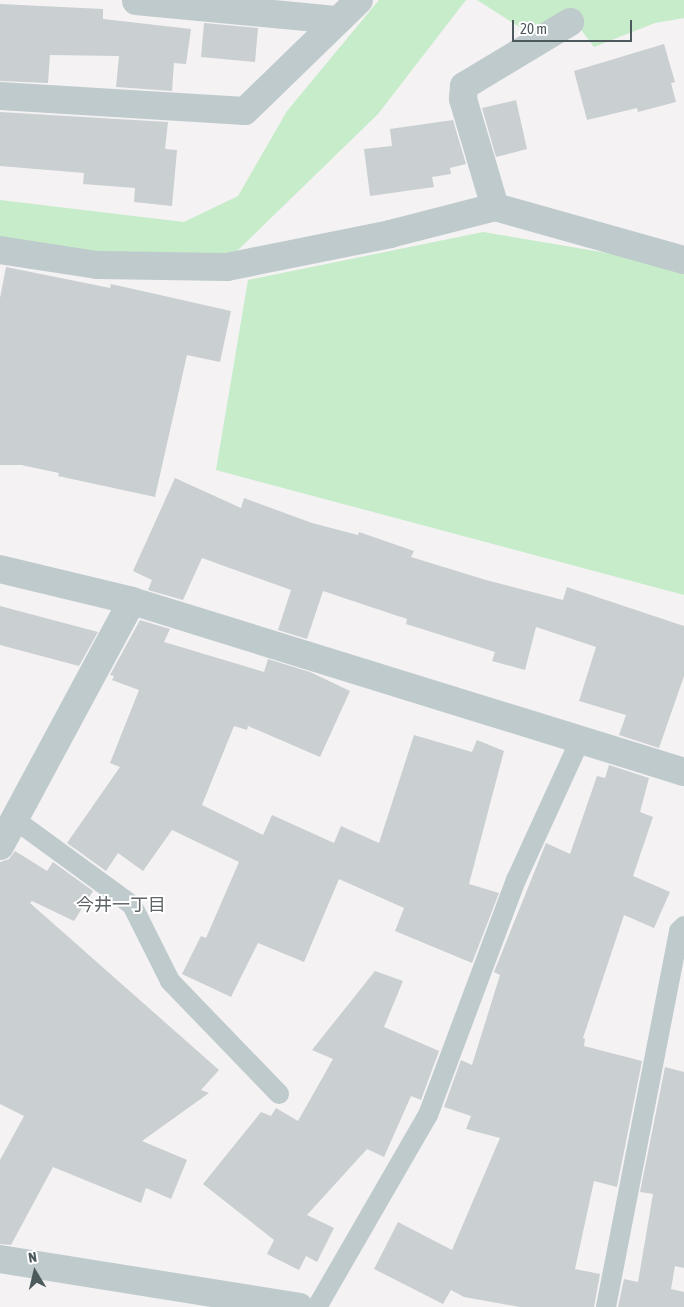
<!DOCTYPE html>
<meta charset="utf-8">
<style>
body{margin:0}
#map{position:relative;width:684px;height:1307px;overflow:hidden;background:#f4f2f3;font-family:"Asap Condensed","Noto Sans JP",sans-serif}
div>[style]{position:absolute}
.green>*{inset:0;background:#c6ecca}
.building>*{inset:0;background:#cacfd1}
.lane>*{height:20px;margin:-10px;padding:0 10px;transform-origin:10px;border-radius:10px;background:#bfcacd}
.street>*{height:28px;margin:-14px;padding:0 14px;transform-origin:14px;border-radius:14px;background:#bfcacd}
span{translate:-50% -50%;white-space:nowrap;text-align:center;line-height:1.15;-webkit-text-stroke:4px #fff;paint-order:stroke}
.neighbourhood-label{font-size:18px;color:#5f6466}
.north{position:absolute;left:10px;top:1247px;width:50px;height:50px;-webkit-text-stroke:4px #fff;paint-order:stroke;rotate:351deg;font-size:14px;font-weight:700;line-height:20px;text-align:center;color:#4c5a5e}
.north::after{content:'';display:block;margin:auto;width:18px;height:22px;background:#4c5a5e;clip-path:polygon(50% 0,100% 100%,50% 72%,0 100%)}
.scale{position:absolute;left:512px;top:20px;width:120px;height:22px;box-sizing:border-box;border:2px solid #4c5a5e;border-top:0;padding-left:6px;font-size:15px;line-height:18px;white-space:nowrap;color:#4c5a5e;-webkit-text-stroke:4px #fff;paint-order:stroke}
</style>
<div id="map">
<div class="green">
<div style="clip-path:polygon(379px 0,466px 0,378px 114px,235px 253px,125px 266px,0 242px,0 200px,184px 222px,238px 196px,287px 111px)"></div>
<div style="clip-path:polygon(477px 0,684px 0,684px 18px,655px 23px,594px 47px,570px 15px,524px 30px)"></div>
<div style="clip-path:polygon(483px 232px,684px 266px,684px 595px,216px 470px,248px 280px)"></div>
</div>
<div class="building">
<div style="clip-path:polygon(0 4px,103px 9px,103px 19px,191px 29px,186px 64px,174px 63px,172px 91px,116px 87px,119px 56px,50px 55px,48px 83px,0 81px)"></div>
<div style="clip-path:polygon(204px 23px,258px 28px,255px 62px,201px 57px)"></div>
<div style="clip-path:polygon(664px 44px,675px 82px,671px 83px,676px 102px,638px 112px,637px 108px,587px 120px,574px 71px)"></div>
<div style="clip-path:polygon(516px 100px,527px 149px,496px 157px,482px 108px)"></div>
<div style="clip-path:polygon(0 112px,168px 122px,165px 149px,177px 150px,172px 206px,134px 202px,135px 188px,83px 184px,84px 173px,0 166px)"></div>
<div style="clip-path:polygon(453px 120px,466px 164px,450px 168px,451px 174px,432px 177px,434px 187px,370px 196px,364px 149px,392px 146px,390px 129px)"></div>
<div style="clip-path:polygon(6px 267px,110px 288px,111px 284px,231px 311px,220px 362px,187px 355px,155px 497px,58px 476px,59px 473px,21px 465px,0 465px,0 298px)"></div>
<div style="clip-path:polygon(175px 478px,241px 508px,244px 498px,312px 523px,358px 535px,359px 532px,414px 551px,411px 557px,486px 580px,563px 600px,567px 587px,684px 626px,684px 676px,659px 748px,619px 735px,626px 715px,579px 701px,596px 647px,536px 627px,525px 670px,492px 661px,495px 652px,406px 624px,407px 619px,323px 591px,307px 639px,278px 630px,291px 590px,202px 558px,183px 600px,148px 590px,152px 580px,133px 571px)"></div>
<div style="clip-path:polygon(0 606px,98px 632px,79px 666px,0 645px)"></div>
<div style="clip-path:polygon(140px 620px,170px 629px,164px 642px,264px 672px,268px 659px,310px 672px,350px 691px,320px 757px,248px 726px,247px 730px,234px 726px,202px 805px,263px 835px,272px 815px,334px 843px,341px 826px,379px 843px,414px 735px,472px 752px,477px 740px,504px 751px,469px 884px,499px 893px,472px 963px,395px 931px,404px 908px,339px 879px,304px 962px,258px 943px,231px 997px,182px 974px,201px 936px,206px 938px,239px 862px,172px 830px,143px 871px,118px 853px,106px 871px,67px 843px,120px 767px,110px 763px,139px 690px,112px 680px,114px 676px,110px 675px)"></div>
<div style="clip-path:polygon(609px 765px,649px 778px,640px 812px,653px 817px,633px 876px,670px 892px,654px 928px,624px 915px,583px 1038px,585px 1039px,584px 1046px,642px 1061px,617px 1187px,594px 1181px,575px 1269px,600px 1274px,594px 1307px,520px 1307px,464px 1297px,451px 1290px,443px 1304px,374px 1269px,398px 1222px,452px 1250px,500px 1138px,466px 1129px,471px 1116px,444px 1107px,461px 1060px,472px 1065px,500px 975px,494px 972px,546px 843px,570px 854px,597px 776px,605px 778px)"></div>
<div style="clip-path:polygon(15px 851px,47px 871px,53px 862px,93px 891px,74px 921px,32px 901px,30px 903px,219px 1070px,201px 1090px,209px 1093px,142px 1141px,187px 1160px,171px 1199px,146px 1188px,141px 1203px,53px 1167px,11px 1245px,0 1244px,0 1160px,24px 1116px,0 1104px,0 862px,9px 859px)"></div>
<div style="clip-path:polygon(375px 971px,403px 981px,384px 1027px,439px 1051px,421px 1100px,411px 1096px,384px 1157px,367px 1149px,307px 1215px,334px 1228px,317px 1262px,306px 1256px,299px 1270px,267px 1254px,274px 1240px,203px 1184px,261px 1112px,271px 1116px,276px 1108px,298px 1121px,333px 1059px,312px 1050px)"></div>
<div style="clip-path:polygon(665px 1067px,684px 1072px,684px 1268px,675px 1266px,671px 1289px,684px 1292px,684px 1307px,618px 1307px,624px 1279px,638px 1282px,653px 1194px,640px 1192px)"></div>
</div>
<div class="lane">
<div style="left:14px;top:819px;width:146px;rotate:36.1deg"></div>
<div style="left:132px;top:905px;width:85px;rotate:63.4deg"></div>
<div style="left:170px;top:981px;width:157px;rotate:46deg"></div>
<div style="left:317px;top:1307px;width:222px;rotate:-60deg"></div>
<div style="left:428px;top:1115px;width:251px;rotate:-69.5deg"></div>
<div style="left:516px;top:880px;width:154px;rotate:-65.4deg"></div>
<div style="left:606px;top:1307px;width:383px;rotate:-79deg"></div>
<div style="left:679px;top:931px;width:7px;rotate:-45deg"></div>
</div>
<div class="street">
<div style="left:136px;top:1px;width:203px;rotate:5.4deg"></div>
<div style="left:0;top:96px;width:245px;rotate:3.5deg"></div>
<div style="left:245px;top:111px;width:159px;rotate:-44.2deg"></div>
<div style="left:495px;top:207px;width:196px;rotate:15.7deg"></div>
<div style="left:0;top:250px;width:98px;rotate:8.8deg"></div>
<div style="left:97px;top:265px;width:130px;rotate:0.9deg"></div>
<div style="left:227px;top:267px;width:166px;rotate:-11.4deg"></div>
<div style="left:390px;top:234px;width:108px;rotate:-14.4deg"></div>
<div style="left:495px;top:207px;width:113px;rotate:-106.5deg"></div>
<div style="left:463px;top:99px;width:13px;rotate:-86deg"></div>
<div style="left:464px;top:86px;width:124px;rotate:-31.1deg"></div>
<div style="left:0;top:569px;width:136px;rotate:13.6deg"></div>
<div style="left:132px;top:601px;width:578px;rotate:17.21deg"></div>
<div style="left:0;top:846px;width:278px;rotate:-61.7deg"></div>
<div style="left:0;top:1259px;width:303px;rotate:9.1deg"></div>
</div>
<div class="neighbourhood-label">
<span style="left:121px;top:905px">今井一丁目</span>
</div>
<div class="north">N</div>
<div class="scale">20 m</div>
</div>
